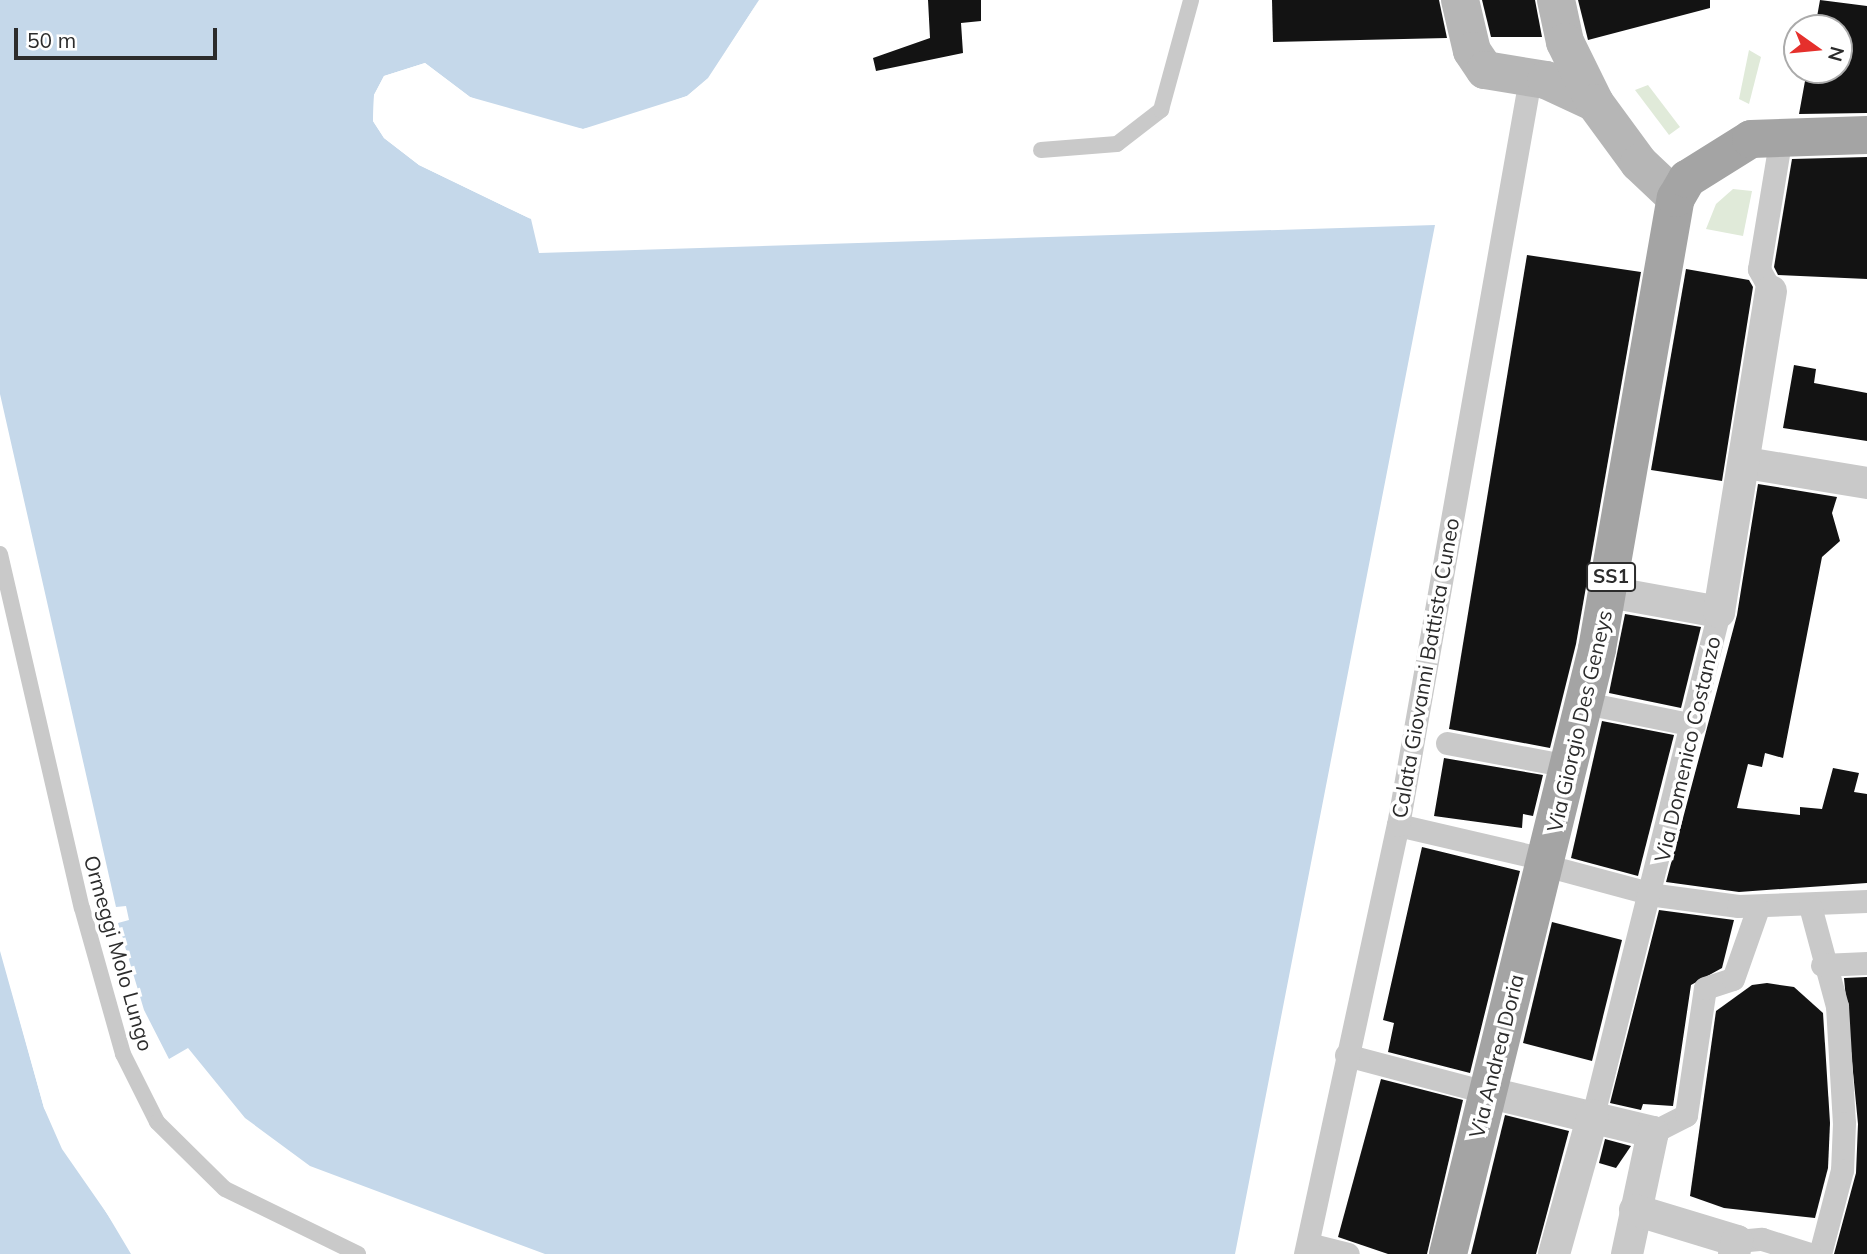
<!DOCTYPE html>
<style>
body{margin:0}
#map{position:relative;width:1867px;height:1254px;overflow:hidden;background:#fff;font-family:Mulish,sans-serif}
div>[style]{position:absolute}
.green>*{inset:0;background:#e0ead9}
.water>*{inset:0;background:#c5d8ea}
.pier>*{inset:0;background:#fff}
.building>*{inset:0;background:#131313}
.service>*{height:16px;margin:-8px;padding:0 8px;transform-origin:8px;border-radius:8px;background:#c9c9c9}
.pedestrian>*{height:23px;margin:-11.5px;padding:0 11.5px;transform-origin:11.5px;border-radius:11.5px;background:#c9c9c9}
.minor>*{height:32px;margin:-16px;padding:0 16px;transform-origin:16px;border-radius:16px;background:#c9c9c9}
.secondary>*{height:38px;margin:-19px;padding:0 19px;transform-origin:19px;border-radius:19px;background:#b6b6b6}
.primary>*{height:38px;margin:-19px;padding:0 19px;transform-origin:19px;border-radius:19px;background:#a4a4a4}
span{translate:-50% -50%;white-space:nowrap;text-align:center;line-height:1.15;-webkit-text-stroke:7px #fff;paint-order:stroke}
.shield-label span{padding:2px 5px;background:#fff;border:2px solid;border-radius:5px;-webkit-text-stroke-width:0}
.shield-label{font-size:19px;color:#2c2c2c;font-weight:700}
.street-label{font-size:21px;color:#2c2c2c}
.north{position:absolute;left:1783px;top:14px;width:70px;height:70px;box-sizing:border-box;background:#fff;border:2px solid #ababab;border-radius:50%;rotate:105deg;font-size:19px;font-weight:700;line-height:28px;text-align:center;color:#2c2c2c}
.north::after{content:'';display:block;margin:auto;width:24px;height:32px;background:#e5302c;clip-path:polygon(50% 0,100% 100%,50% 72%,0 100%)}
.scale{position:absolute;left:14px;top:28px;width:203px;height:32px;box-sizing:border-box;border:4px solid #2c2c2c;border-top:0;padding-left:9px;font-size:21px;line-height:24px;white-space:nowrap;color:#2c2c2c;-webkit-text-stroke:5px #fff;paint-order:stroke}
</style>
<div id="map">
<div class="green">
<div style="clip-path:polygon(1749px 50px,1761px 57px,1749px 104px,1739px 99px)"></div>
<div style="clip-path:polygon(1648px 85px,1680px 127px,1669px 135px,1635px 90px)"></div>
<div style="clip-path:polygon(1733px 189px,1752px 191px,1743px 236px,1706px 229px,1716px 204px)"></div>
</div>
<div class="water">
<div style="clip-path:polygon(0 0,759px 0,709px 78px,687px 96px,583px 129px,470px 97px,425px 63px,384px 76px,374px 95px,373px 121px,384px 138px,419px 165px,531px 219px,539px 253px,1435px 225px,1235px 1254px,545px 1254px,310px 1166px,245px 1118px,188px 1048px,169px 1059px,144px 1010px,118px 923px,129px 920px,126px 906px,116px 907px,0 394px)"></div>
<div style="clip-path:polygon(0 951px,44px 1108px,131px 1254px,0 1254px)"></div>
</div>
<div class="pier">
<div style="clip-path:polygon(759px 0,711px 80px,689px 99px,584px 132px,554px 129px,468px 100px,424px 67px,386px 78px,377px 96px,377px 120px,387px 136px,421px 162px,507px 202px,531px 219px,419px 165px,384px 138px,373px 121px,374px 95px,384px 76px,425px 63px,470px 97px,522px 117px,583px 129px,614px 122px,687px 96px,708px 78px)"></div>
<div style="clip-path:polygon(0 948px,47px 1107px,135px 1254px,62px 1149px,44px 1108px)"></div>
</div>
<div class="building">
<div style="clip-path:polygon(928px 0,981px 0,981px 21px,961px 23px,963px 53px,876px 71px,873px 58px,930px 38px)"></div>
<div style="clip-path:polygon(1272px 0,1439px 0,1447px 38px,1273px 42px)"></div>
<div style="clip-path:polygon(1482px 0,1535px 0,1542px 37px,1491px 37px)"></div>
<div style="clip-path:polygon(1578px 0,1710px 0,1710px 8px,1588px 40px)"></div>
<div style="clip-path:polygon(1820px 0,1867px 6px,1867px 113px,1799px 114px,1807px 70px,1839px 70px,1839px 28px,1815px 28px)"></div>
<div style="clip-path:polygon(1867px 157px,1867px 279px,1778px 275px,1774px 267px,1792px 159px)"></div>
<div style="clip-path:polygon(1527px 255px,1641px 272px,1576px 644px,1550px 748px,1449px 729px)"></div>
<div style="clip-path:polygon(1686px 269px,1749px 280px,1753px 287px,1722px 481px,1651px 470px)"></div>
<div style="clip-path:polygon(1794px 365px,1816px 369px,1814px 383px,1867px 393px,1867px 441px,1783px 428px)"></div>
<div style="clip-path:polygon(1758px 484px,1837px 497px,1832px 513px,1840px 541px,1822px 557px,1783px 758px,1765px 753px,1762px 767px,1748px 764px,1737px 808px,1800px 815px,1800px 807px,1822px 809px,1833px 768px,1859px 773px,1854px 792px,1867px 794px,1867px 883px,1739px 892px,1666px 882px,1737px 615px)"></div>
<div style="clip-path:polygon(1625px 614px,1701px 627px,1681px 708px,1609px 693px)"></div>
<div style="clip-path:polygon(1602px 721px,1674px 735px,1638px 876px,1571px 858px)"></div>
<div style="clip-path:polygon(1444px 758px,1543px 775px,1533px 816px,1523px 814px,1522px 828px,1434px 816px)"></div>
<div style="clip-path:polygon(1422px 847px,1520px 871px,1470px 1073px,1388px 1052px,1394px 1023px,1383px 1020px)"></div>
<div style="clip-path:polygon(1659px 910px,1734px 920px,1722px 968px,1691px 985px,1673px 1106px,1643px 1104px,1641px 1110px,1610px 1103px)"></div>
<div style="clip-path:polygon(1552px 922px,1622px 940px,1592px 1061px,1523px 1043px)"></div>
<div style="clip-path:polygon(1867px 977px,1867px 1254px,1834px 1254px,1856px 1173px,1858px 1124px,1844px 978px)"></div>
<div style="clip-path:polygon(1767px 983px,1794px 987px,1823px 1013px,1830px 1123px,1828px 1168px,1815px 1218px,1724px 1208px,1690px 1196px,1716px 1011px,1752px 985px)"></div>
<div style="clip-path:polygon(1381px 1079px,1463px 1100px,1427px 1254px,1388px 1254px,1338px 1237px)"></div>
<div style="clip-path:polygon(1505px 1115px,1569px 1131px,1536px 1254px,1471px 1254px)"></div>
<div style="clip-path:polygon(1605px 1139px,1631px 1146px,1616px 1168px,1599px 1163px)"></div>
</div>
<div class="service">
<div style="left:1041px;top:150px;width:76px;rotate:-4.5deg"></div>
<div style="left:1117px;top:144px;width:56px;rotate:-37.7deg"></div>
<div style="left:1161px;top:110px;width:114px;rotate:-74.7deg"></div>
<div style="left:0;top:554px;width:363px;rotate:77deg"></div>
<div style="left:82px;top:908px;width:152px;rotate:74.3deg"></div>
<div style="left:123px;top:1054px;width:76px;rotate:63.4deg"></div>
<div style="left:157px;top:1122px;width:95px;rotate:44.6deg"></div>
<div style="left:225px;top:1189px;width:148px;rotate:26deg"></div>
</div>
<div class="pedestrian">
<div style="left:1771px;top:291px;width:25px;rotate:-119deg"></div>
<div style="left:1759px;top:269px;width:135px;rotate:-80.6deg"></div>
<div style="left:1585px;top:703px;width:111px;rotate:11.4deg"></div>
<div style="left:1447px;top:743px;width:124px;rotate:10.7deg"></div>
<div style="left:1398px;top:825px;width:142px;rotate:13.1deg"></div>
<div style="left:1563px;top:870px;width:96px;rotate:15deg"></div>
<div style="left:1656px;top:895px;width:83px;rotate:7.6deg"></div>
<div style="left:1738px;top:906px;width:129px;rotate:-2.2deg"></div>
<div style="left:1810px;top:906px;width:104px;rotate:74.9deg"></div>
<div style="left:1837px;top:1006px;width:117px;rotate:86.6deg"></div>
<div style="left:1844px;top:1123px;width:47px;rotate:92.4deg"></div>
<div style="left:1842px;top:1170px;width:87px;rotate:104.7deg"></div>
<div style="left:1822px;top:965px;width:45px;rotate:-2.5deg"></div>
<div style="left:1346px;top:1055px;width:145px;rotate:14.8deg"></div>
<div style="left:1593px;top:1115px;width:519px;rotate:-75.94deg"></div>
<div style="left:1653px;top:1132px;width:37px;rotate:-27deg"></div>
<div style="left:1686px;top:1115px;width:128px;rotate:-81.5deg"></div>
<div style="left:1705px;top:988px;width:29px;rotate:-18deg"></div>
<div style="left:1733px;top:979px;width:75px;rotate:-70.6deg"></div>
<div style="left:1737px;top:1241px;width:25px;rotate:-5deg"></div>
<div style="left:1762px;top:1239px;width:50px;rotate:17.4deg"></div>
<div style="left:1308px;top:1244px;width:41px;rotate:14deg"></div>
<div style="left:1305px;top:1254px;width:439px;rotate:-77.8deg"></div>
<div style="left:1398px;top:825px;width:758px;rotate:-79.97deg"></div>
</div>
<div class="minor">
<div style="left:1746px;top:463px;width:123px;rotate:9.4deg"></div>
<div style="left:1609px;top:592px;width:112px;rotate:10.3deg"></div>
<div style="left:1719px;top:612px;width:325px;rotate:-80.8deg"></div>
<div style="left:1486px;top:1092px;width:172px;rotate:13.5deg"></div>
<div style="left:1653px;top:1132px;width:125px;rotate:102deg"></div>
<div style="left:1635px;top:1210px;width:107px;rotate:16.9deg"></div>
<div style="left:1737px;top:1241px;width:13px;rotate:103deg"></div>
<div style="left:1554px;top:1254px;width:144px;rotate:-74.3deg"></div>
</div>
<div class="secondary">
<div style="left:1460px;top:0;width:52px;rotate:76.8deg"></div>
<div style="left:1472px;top:51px;width:23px;rotate:56deg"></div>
<div style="left:1485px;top:70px;width:62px;rotate:9.3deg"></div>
<div style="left:1546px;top:80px;width:54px;rotate:25.1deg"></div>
<div style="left:1556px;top:0;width:43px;rotate:77.9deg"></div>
<div style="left:1565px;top:42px;width:68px;rotate:63.8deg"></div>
<div style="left:1595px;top:103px;width:74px;rotate:53.7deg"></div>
<div style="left:1639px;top:163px;width:51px;rotate:43.4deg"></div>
</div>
<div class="primary">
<div style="left:1448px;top:1254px;width:623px;rotate:-76.16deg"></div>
<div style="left:1597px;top:649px;width:458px;rotate:-80.1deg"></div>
<div style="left:1676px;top:198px;width:22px;rotate:-60deg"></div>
<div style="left:1687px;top:179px;width:75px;rotate:-32deg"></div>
<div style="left:1751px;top:139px;width:116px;rotate:-2deg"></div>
</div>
<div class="shield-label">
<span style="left:1611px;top:577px">SS1</span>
</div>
<div class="street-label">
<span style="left:1425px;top:668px;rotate:-80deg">Calata Giovanni Battista Cuneo</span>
<span style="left:1579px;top:721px;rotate:-77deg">Via Giorgio Des Geneys</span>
<span style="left:1687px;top:749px;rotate:-77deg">Via Domenico Costanzo</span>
<span style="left:119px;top:953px;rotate:74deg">Ormeggi Molo Lungo</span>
<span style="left:1496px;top:1056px;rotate:-76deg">Via Andrea Doria</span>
</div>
<div class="north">N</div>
<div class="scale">50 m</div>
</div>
